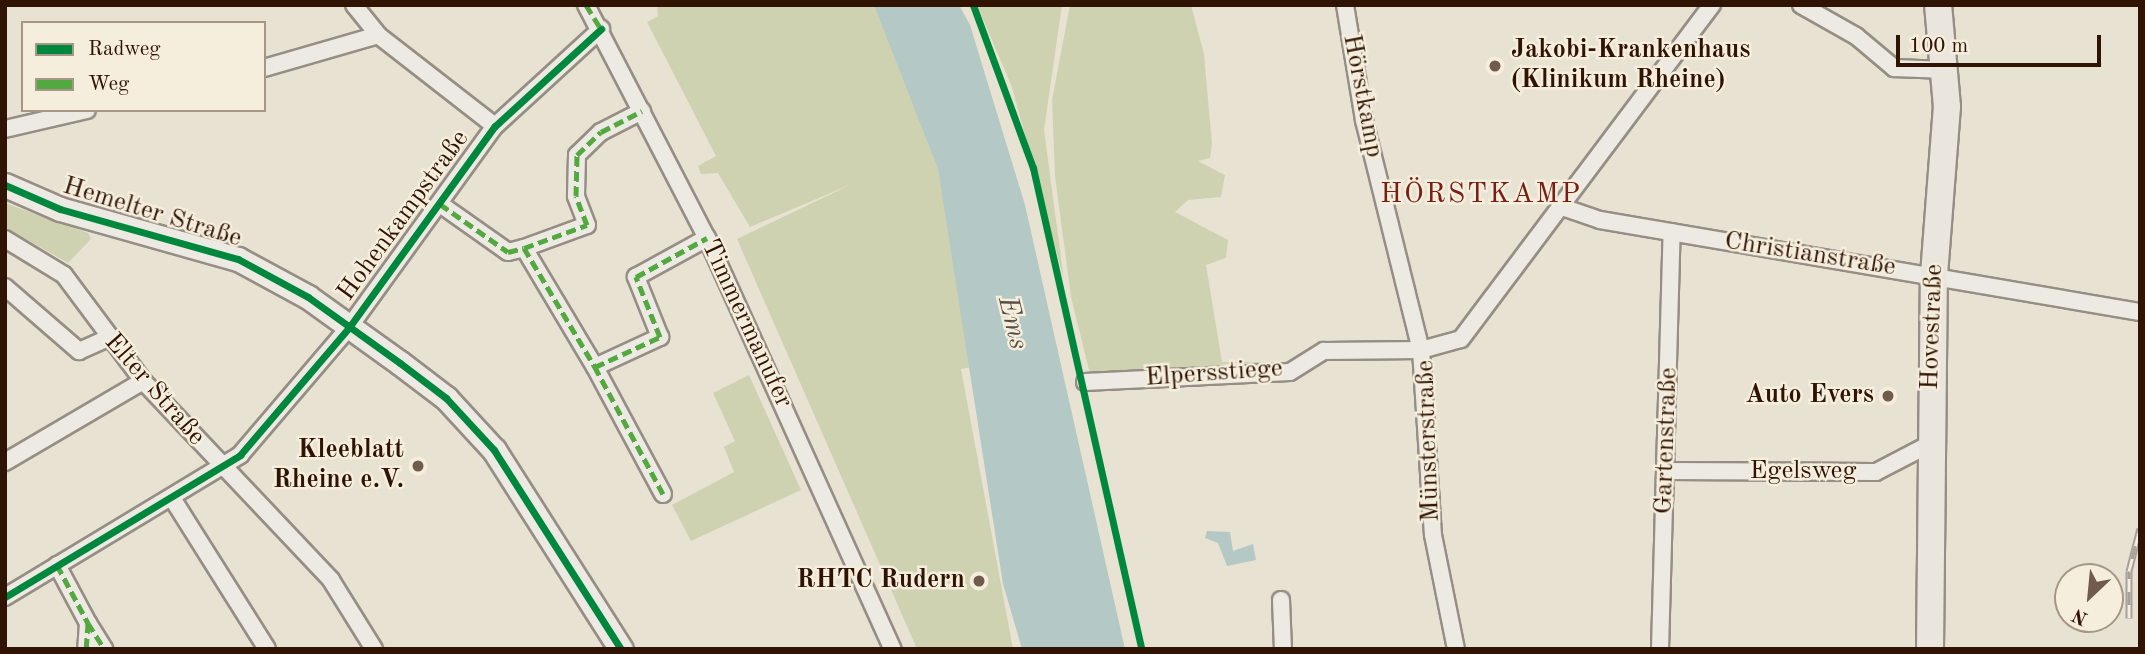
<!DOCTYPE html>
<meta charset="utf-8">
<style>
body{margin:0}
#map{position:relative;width:2145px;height:654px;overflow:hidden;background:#e8e2d3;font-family:"Old Standard TT",serif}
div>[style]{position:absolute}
.green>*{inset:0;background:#cfd2b1}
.water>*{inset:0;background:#b4c8c5}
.roads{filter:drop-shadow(2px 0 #968e84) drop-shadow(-2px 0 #968e84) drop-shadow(0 2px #968e84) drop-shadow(0 -2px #968e84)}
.minor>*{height:16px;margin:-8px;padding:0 8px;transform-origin:8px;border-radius:8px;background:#eceae2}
.secondary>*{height:23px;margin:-11.5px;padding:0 11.5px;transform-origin:11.5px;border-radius:11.5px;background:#eceae2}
.primary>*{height:26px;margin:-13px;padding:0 13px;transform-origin:13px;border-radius:13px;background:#eae5dd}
.rail>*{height:7px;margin-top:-3.5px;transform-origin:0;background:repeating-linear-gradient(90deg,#f5eedd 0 13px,#a7a19a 0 26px);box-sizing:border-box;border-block:2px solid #a7a19a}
.quiet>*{height:5px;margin-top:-2.5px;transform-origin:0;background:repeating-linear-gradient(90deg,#54a840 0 10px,transparent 0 15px)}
.cycleway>*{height:7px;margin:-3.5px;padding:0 3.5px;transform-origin:3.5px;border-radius:3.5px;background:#00873e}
.dots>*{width:19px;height:19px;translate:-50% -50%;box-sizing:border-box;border:4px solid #f5eedd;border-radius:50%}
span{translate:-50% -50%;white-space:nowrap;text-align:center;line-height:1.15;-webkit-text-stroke:5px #f5eedd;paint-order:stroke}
.poi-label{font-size:26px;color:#301303;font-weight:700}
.left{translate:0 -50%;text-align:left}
.right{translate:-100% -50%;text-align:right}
.street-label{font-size:26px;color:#301303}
.neighbourhood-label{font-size:28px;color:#7a1f14;letter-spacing:2px}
.water-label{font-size:28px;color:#564e45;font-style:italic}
.frame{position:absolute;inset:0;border:7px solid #301303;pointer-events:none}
.legend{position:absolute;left:21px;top:21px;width:245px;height:91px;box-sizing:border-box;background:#f5eedd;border:2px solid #a69686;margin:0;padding:9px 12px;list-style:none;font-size:21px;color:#301303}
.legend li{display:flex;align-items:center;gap:14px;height:35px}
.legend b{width:35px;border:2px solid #a69686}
.north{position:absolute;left:2054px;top:563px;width:70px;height:70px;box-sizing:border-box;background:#f5eedd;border:2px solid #a69686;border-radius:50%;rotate:206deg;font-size:19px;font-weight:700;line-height:28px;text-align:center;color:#301303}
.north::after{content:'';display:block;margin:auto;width:24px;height:32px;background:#705b4c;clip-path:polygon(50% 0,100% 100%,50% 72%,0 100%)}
.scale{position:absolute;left:1896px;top:35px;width:205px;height:32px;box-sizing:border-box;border:4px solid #301303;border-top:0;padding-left:9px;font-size:21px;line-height:24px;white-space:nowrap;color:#301303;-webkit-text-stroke:5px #f5eedd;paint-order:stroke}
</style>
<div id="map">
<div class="green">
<div style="clip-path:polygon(657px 5px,874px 5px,888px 29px,938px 169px,972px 367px,961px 369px,1013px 649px,917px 649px,737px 239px,852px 184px,750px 227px,718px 173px,701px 174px,698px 166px,716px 156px,647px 22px,658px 16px)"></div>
<div style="clip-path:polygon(977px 5px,1062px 5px,1044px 130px,1064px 280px,1012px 87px)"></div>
<div style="clip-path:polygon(1070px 5px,1191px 5px,1204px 54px,1212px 144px,1210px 158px,1198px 161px,1225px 175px,1221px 197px,1188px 200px,1175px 212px,1228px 240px,1226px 258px,1206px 265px,1222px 362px,1267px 362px,1271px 368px,1095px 375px,1089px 370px,1071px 297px,1055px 176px,1052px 100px)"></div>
<div style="clip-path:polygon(5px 203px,88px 233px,91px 239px,68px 263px,5px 227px)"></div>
<div style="clip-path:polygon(749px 375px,801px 490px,691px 541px,672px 505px,734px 472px,724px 447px,735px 441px,713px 393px)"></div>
</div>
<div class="water">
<div style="clip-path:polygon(874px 5px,959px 5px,970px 25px,1025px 205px,1125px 649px,1022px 649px,1003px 584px,938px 169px)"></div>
<div style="clip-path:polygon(1207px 531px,1230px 532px,1233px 551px,1253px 544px,1256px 560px,1227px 566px,1218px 543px,1205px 538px)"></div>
</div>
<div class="roads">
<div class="minor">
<div style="left:354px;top:5px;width:38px;rotate:51deg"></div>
<div style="left:378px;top:35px;width:148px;rotate:37.9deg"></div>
<div style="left:586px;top:5px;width:263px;rotate:62.6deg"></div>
<div style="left:707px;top:238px;width:451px;rotate:65.7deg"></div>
<div style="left:1345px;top:5px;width:117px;rotate:80.6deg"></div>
<div style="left:1364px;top:120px;width:237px;rotate:76.1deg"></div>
<div style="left:1421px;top:350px;width:185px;rotate:86.3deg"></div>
<div style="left:1433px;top:535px;width:116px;rotate:78.6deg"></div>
<div style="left:1801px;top:5px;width:63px;rotate:29.4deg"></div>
<div style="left:1856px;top:36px;width:50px;rotate:40.1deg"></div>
<div style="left:1894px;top:68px;width:52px;rotate:2.2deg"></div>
<div style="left:264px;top:68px;width:119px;rotate:-16.1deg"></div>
<div style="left:5px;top:129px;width:84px;rotate:-13deg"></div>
<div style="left:440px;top:204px;width:83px;rotate:35.2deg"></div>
<div style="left:508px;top:252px;width:16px;rotate:-14deg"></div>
<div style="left:524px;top:248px;width:139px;rotate:59.2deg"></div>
<div style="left:1565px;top:208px;width:37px;rotate:19deg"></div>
<div style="left:1600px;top:220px;width:548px;rotate:9.67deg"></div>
<div style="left:5px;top:239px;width:69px;rotate:31.4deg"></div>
<div style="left:64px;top:275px;width:132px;rotate:53.3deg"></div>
<div style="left:143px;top:381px;width:274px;rotate:46.6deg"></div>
<div style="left:331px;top:580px;width:81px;rotate:58.1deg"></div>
<div style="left:524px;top:248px;width:67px;rotate:-20.1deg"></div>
<div style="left:587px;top:225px;width:31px;rotate:-111deg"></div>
<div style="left:576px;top:196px;width:41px;rotate:-88.6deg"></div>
<div style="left:577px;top:155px;width:33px;rotate:-44deg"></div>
<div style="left:601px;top:132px;width:46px;rotate:-27.1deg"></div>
<div style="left:5px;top:287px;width:98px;rotate:40.9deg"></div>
<div style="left:79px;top:351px;width:32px;rotate:-24deg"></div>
<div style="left:1085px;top:382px;width:205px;rotate:-2.8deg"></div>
<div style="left:1290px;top:372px;width:40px;rotate:-32deg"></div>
<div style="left:1324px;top:351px;width:97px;rotate:-0.6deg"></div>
<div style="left:1421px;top:350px;width:41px;rotate:-15.4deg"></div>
<div style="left:1461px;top:339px;width:418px;rotate:-53.1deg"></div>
<div style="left:5px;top:462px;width:160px;rotate:-30.4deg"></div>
<div style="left:1667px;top:471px;width:209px;rotate:0.3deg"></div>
<div style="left:1876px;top:472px;width:61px;rotate:-27.4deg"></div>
<div style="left:663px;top:494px;width:144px;rotate:-118.2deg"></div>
<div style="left:595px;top:367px;width:72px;rotate:-24.8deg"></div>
<div style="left:660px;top:337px;width:65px;rotate:-111.8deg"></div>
<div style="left:636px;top:277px;width:81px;rotate:-28.8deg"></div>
<div style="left:172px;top:498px;width:178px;rotate:57.8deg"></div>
<div style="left:57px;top:565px;width:66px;rotate:61.9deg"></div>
<div style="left:88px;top:623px;width:26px;rotate:94deg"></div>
<div style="left:5px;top:597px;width:275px;rotate:-31.1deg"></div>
<div style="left:240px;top:455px;width:170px;rotate:-49.5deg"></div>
<div style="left:350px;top:326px;width:247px;rotate:-54.1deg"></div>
<div style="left:495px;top:126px;width:144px;rotate:-42.5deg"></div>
<div style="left:1281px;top:600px;width:49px;rotate:87.7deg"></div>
<div style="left:88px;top:623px;width:31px;rotate:58deg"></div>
<div style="left:1660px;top:649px;width:417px;rotate:-88.4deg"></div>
</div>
<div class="secondary">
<div style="left:5px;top:185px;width:60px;rotate:23.6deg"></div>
<div style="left:60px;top:209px;width:185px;rotate:15.7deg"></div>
<div style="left:238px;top:259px;width:80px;rotate:28.5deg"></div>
<div style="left:308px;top:297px;width:113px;rotate:35.7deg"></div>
<div style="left:400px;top:363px;width:58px;rotate:37.3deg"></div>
<div style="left:446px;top:398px;width:71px;rotate:47.3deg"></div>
<div style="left:494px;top:450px;width:236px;rotate:57.5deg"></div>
</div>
<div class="primary">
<div style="left:1930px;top:649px;width:374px;rotate:-89.4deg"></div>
<div style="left:1934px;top:275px;width:169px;rotate:-85.6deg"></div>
<div style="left:1947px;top:107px;width:102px;rotate:-95deg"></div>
</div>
</div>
<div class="rail">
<div style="left:2129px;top:618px;width:47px;rotate:-90deg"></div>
<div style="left:2129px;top:571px;width:44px;rotate:-75.7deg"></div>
</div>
<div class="quiet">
<div style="left:586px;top:5px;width:28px;rotate:58deg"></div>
<div style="left:440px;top:204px;width:83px;rotate:35.2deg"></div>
<div style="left:508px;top:252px;width:16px;rotate:-14deg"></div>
<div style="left:524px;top:248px;width:139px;rotate:59.2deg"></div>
<div style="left:524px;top:248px;width:67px;rotate:-20.1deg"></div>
<div style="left:587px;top:225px;width:31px;rotate:-111deg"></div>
<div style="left:576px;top:196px;width:41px;rotate:-88.6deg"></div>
<div style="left:577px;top:155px;width:33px;rotate:-44deg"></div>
<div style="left:601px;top:132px;width:46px;rotate:-27.1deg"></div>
<div style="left:663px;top:494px;width:144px;rotate:-118.2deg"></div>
<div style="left:595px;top:367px;width:72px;rotate:-24.8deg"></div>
<div style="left:660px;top:337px;width:65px;rotate:-111.8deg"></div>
<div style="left:636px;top:277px;width:81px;rotate:-28.8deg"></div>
<div style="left:57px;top:565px;width:66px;rotate:61.9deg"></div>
<div style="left:88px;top:623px;width:26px;rotate:94deg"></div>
<div style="left:88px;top:623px;width:31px;rotate:58deg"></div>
</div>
<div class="cycleway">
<div style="left:973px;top:5px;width:174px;rotate:69.8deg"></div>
<div style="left:1033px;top:168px;width:493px;rotate:77.3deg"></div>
<div style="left:5px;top:185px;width:60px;rotate:23.6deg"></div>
<div style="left:60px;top:209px;width:185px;rotate:15.7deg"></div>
<div style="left:238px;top:259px;width:80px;rotate:28.5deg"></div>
<div style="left:308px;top:297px;width:113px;rotate:35.7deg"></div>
<div style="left:400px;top:363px;width:58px;rotate:37.3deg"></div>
<div style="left:446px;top:398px;width:71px;rotate:47.3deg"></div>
<div style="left:494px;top:450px;width:236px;rotate:57.5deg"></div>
<div style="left:5px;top:597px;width:275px;rotate:-31.1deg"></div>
<div style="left:240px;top:455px;width:170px;rotate:-49.5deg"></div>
<div style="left:350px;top:326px;width:247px;rotate:-54.1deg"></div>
<div style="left:495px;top:126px;width:144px;rotate:-42.5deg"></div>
</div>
<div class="dots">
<div style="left:1495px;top:66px;background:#705b4c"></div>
<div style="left:1888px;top:396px;background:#705b4c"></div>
<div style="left:418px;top:466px;background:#705b4c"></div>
<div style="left:979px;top:581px;background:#705b4c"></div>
</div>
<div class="poi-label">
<span class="left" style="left:1511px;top:66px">Jakobi-Krankenhaus<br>(Klinikum Rheine)</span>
<span class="right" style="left:1874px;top:396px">Auto Evers</span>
<span class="right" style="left:404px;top:466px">Kleeblatt<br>Rheine e.V.</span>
<span class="right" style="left:965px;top:581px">RHTC Rudern</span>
</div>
<div class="street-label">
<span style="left:1362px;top:96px;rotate:79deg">Hörstkamp</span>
<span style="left:152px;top:213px;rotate:17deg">Hemelter Straße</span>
<span style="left:404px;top:216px;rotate:-54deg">Hohenkampstraße</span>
<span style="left:1810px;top:255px;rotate:9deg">Christianstraße</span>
<span style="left:746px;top:324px;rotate:65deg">Timmermanufer</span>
<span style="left:1933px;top:327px;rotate:-88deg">Hovestraße</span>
<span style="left:1214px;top:374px;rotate:-4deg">Elpersstiege</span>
<span style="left:154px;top:390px;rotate:49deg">Elter Straße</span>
<span style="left:1429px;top:441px;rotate:-92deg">Münsterstraße</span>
<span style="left:1667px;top:441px;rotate:-88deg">Gartenstraße</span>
<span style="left:1803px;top:472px">Egelsweg</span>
</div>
<div class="neighbourhood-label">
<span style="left:1481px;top:195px">HÖRSTKAMP</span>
</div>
<div class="water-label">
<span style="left:1012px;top:323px;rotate:76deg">Ems</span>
</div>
<div class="frame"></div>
<ul class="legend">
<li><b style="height:9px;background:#00873e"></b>Radweg</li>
<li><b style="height:9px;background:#54a840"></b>Weg</li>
</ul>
<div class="north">N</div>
<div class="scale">100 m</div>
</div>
